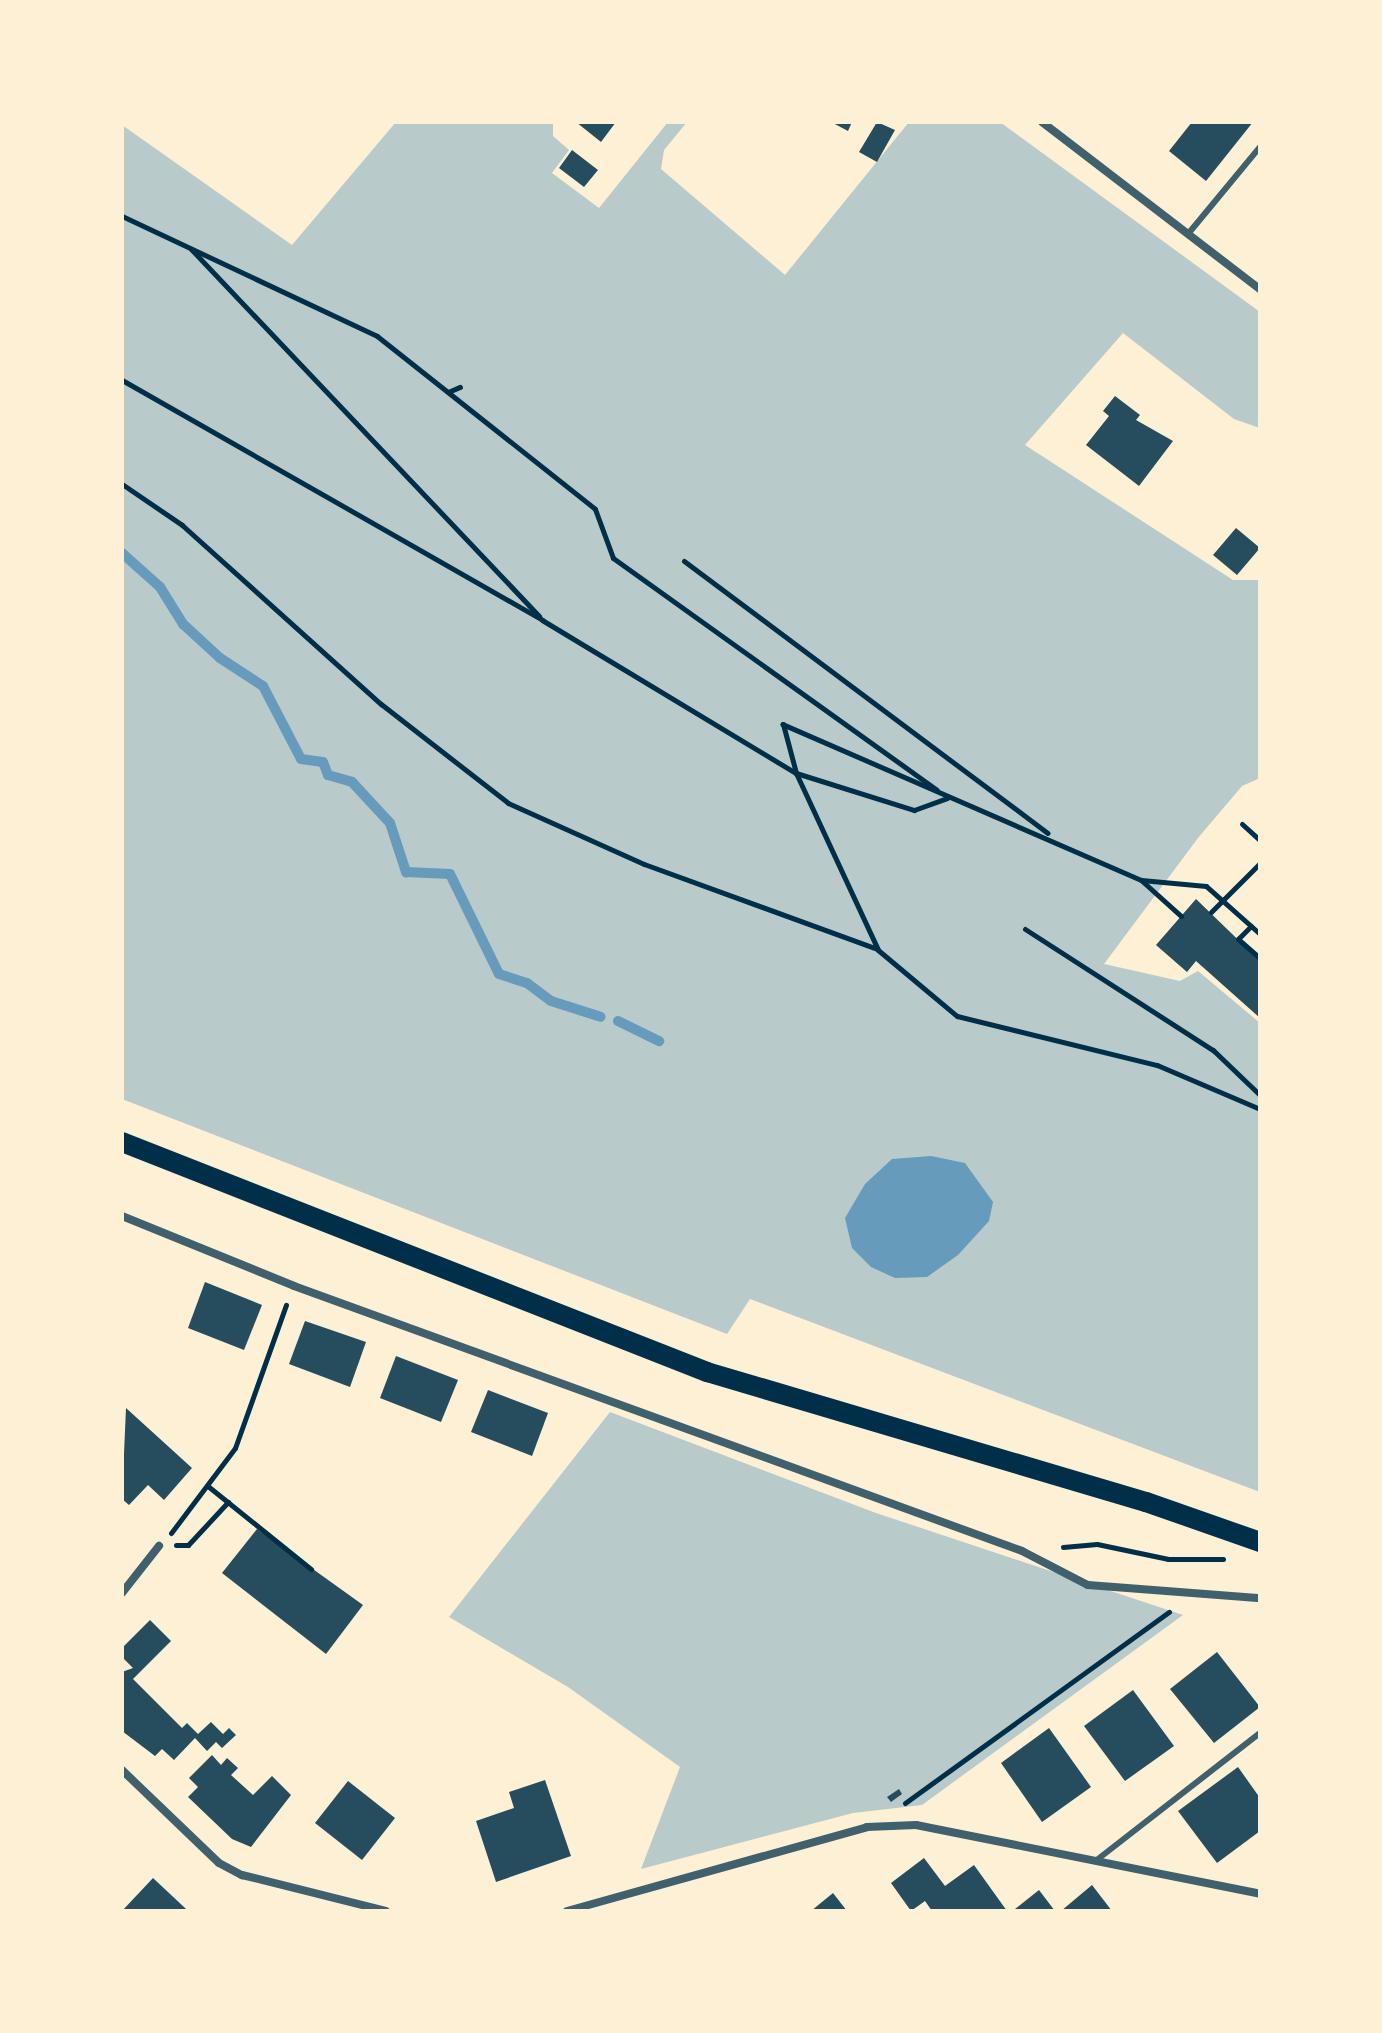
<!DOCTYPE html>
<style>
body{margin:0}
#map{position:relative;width:1382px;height:2033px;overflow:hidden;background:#fdf0d5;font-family:Georgia,serif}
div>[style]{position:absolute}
.green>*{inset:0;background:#b9caca}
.water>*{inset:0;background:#669bbc}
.stream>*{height:10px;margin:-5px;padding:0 5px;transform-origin:5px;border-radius:5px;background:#669bbc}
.building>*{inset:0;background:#264d5e}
.path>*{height:5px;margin:-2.5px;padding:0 2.5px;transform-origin:2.5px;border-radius:2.5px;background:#003049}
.service>*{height:6px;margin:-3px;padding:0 3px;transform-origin:3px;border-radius:3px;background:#3f606c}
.minor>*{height:8px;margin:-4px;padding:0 4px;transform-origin:4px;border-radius:4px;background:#3f606c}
.primary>*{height:20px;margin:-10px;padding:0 10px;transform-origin:10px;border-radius:10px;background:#003049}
span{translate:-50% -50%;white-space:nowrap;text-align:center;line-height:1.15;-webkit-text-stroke:6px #fdf0d5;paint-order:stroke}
.frame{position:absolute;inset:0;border:124px solid #fdf0d5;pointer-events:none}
</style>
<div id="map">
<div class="green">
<div style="clip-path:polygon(396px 122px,553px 122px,553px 136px,569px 150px,552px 173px,599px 208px,668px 122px,687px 122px,664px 150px,661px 169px,785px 275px,909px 122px,1000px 122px,1260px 312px,1260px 428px,1234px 419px,1123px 333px,1025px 445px,1233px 580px,1260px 580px,1260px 778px,1242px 786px,1198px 838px,1104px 964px,1180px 981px,1198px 971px,1260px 1023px,1260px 1492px,750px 1299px,727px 1334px,122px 1099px,122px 125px,292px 245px)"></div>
<div style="clip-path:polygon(610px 1412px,876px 1513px,1183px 1615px,922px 1805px,853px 1813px,641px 1869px,680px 1767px,568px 1687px,449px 1617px)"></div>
</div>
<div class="water">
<div style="clip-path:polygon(931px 1156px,965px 1163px,993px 1202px,989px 1221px,958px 1255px,927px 1277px,895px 1278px,871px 1267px,852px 1248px,845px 1218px,865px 1184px,892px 1159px)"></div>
</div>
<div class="stream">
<div style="left:122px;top:553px;width:51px;rotate:41.8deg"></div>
<div style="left:160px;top:587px;width:44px;rotate:58.1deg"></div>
<div style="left:183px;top:624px;width:50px;rotate:42.6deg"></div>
<div style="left:220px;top:658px;width:51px;rotate:33.1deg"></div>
<div style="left:263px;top:686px;width:82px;rotate:62.5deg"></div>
<div style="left:301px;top:759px;width:22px;rotate:8deg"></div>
<div style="left:323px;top:762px;width:14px;rotate:69deg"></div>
<div style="left:328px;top:775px;width:25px;rotate:16deg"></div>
<div style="left:352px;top:782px;width:56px;rotate:47.2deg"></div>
<div style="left:390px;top:823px;width:52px;rotate:71.9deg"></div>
<div style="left:406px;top:872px;width:44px;rotate:2.6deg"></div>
<div style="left:450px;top:874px;width:111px;rotate:63.9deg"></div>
<div style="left:499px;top:974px;width:29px;rotate:18deg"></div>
<div style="left:527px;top:983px;width:30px;rotate:37deg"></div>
<div style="left:551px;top:1001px;width:52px;rotate:17.7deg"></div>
<div style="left:618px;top:1021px;width:46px;rotate:26deg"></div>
</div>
<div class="building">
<div style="clip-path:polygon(576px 122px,616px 122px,601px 142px)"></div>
<div style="clip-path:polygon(831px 122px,852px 122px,848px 131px)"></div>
<div style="clip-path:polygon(877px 122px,895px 130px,877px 162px,859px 152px)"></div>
<div style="clip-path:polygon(1192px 122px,1253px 122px,1206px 181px,1169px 151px)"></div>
<div style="clip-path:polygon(572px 150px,598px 170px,584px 187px,559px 168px)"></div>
<div style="clip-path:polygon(1115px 396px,1140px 415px,1136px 420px,1173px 441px,1139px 486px,1086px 445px,1109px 416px,1103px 411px)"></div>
<div style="clip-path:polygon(1236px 528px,1260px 548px,1237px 575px,1213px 555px)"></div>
<div style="clip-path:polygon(1196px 899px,1260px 961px,1260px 1018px,1196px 961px,1187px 972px,1156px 945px)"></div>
<div style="clip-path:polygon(205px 1282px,262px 1305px,244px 1350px,188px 1328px)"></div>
<div style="clip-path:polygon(305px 1321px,366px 1342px,350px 1387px,289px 1364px)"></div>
<div style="clip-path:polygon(396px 1356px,458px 1380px,441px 1422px,380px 1398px)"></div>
<div style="clip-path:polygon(488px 1390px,548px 1413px,532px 1456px,471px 1432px)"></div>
<div style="clip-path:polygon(126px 1408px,192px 1468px,164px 1500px,148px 1485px,129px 1505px,122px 1499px)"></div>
<div style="clip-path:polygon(257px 1529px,363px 1605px,326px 1654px,222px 1573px)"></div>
<div style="clip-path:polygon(150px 1620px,171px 1641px,133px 1679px,182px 1728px,187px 1723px,198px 1734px,211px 1722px,223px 1734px,229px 1728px,236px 1735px,222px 1748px,216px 1742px,207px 1751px,195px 1738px,174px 1760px,162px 1749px,155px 1756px,122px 1731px,122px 1672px,133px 1668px,122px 1657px,122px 1648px)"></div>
<div style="clip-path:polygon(1217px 1652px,1260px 1707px,1214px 1743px,1170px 1689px)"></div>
<div style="clip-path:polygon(1133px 1690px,1174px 1746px,1125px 1781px,1084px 1726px)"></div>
<div style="clip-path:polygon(1049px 1728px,1091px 1787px,1042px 1822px,1001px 1763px)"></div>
<div style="clip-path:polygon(212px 1755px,221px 1765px,227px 1758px,238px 1768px,231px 1775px,253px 1795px,272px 1776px,291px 1795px,251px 1847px,232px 1839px,188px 1797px,198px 1787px,189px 1778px)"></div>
<div style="clip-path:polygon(1238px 1767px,1260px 1798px,1260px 1831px,1217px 1863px,1178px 1811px)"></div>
<div style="clip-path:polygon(545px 1780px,571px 1856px,496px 1882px,476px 1821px,514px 1808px,509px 1792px)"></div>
<div style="clip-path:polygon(348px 1781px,395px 1818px,362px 1860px,315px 1823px)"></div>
<div style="clip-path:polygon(899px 1789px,902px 1794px,891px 1802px,887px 1797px)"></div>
<div style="clip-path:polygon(924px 1858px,945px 1886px,974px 1865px,1007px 1911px,932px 1911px,925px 1901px,911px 1911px,891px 1883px)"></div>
<div style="clip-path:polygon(153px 1878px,185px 1908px,188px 1911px,122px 1911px)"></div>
<div style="clip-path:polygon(1092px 1885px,1112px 1911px,1061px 1911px)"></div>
<div style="clip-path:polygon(1039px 1890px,1055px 1911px,1017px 1911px,1015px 1909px)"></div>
<div style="clip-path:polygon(833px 1893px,847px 1911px,811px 1911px)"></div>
</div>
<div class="path">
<div style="left:122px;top:216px;width:282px;rotate:25.2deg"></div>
<div style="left:377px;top:336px;width:278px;rotate:38.4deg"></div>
<div style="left:595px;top:509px;width:52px;rotate:69.8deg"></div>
<div style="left:613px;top:558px;width:398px;rotate:35.6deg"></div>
<div style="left:191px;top:249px;width:506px;rotate:46.52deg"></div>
<div style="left:122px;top:380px;width:484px;rotate:29.7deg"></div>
<div style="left:542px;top:620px;width:297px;rotate:31.1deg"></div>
<div style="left:796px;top:773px;width:124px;rotate:17.4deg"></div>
<div style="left:914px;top:810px;width:35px;rotate:-20deg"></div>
<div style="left:448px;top:392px;width:13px;rotate:-23deg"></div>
<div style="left:122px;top:484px;width:73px;rotate:34.3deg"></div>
<div style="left:182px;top:525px;width:268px;rotate:42deg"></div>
<div style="left:381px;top:704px;width:161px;rotate:37.9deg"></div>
<div style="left:508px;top:803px;width:149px;rotate:24.2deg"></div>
<div style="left:644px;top:864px;width:248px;rotate:20deg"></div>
<div style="left:684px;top:561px;width:454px;rotate:36.8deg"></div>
<div style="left:1242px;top:824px;width:24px;rotate:42deg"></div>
<div style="left:1141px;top:880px;width:54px;rotate:42deg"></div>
<div style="left:1211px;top:912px;width:69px;rotate:-45deg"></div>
<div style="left:1251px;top:926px;width:18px;rotate:135deg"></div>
<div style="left:1238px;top:939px;width:29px;rotate:41deg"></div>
<div style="left:1025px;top:929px;width:224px;rotate:32.8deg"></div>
<div style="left:1213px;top:1050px;width:65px;rotate:43.8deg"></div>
<div style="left:1260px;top:934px;width:72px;rotate:-138.4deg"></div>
<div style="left:1206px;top:886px;width:65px;rotate:-174.7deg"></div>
<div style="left:1141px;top:880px;width:391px;rotate:-156.5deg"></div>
<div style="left:783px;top:724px;width:51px;rotate:75.1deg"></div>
<div style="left:796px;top:773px;width:195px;rotate:65.1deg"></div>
<div style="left:878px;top:950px;width:103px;rotate:39.9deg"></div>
<div style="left:957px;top:1016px;width:206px;rotate:13.8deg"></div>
<div style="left:1157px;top:1065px;width:112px;rotate:23.1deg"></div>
<div style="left:209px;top:1487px;width:131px;rotate:38.8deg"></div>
<div style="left:171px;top:1533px;width:106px;rotate:-53deg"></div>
<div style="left:235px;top:1448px;width:152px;rotate:-70.4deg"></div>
<div style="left:176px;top:1545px;width:12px"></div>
<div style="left:188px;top:1545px;width:59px;rotate:-47.1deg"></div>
<div style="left:1063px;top:1547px;width:34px;rotate:-5deg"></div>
<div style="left:1097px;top:1544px;width:73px;rotate:11.9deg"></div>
<div style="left:1168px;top:1559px;width:55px"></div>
<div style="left:905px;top:1803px;width:326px;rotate:-35.9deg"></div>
</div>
<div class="service">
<div style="left:1188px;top:234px;width:113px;rotate:-50.4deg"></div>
<div style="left:1098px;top:1859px;width:205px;rotate:-37.9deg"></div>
</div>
<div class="minor">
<div style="left:1042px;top:122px;width:275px;rotate:37.5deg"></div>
<div style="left:122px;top:1216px;width:186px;rotate:22.1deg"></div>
<div style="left:294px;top:1286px;width:775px;rotate:20deg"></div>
<div style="left:1022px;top:1551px;width:74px;rotate:27.3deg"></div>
<div style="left:1088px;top:1585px;width:170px;rotate:4.4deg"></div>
<div style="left:122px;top:1593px;width:60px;rotate:-51.8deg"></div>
<div style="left:122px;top:1770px;width:134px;rotate:43.8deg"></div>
<div style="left:219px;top:1863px;width:26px;rotate:28deg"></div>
<div style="left:242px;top:1875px;width:148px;rotate:14deg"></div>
<div style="left:567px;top:1911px;width:312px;rotate:-15.6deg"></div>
<div style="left:867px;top:1827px;width:49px;rotate:-2.3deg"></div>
<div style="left:916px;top:1825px;width:351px;rotate:11.3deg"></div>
</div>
<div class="primary">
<div style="left:122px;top:1142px;width:629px;rotate:21.46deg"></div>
<div style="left:707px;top:1372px;width:458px;rotate:16.5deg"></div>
<div style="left:1146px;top:1502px;width:121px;rotate:19.3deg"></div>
</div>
<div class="frame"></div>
</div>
